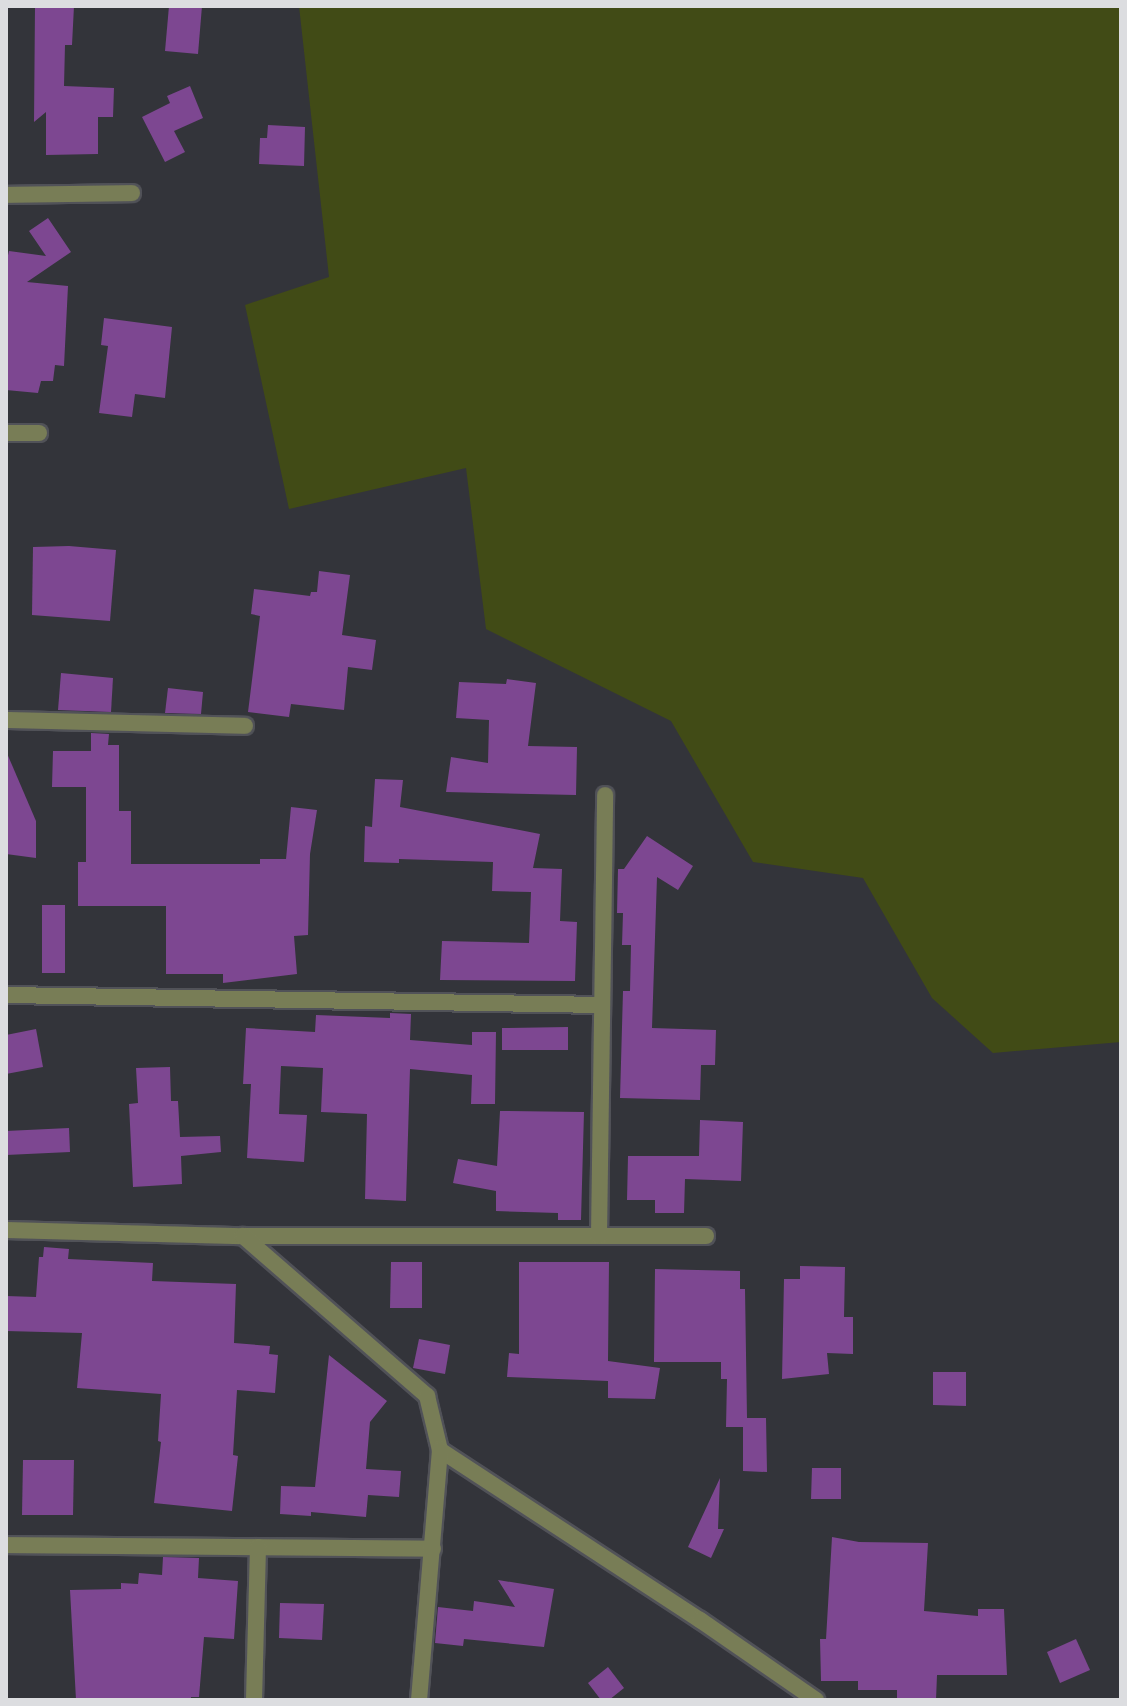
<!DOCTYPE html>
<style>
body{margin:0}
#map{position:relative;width:1127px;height:1706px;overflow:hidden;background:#33343a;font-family:Bitter,serif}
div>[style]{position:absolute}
.green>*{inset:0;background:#414b16}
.building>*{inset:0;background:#7d4791}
.roads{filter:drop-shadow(2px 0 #515258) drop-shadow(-2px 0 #515258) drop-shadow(0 2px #515258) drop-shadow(0 -2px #515258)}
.minor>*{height:16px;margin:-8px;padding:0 8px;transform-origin:8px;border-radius:8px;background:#787d56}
span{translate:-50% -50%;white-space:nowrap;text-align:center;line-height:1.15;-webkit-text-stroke:8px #1b1c1f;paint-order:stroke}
.frame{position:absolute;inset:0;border:8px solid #dcdde0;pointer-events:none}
</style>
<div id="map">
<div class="green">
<div style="clip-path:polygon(299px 6px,1121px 6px,1121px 1042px,993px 1053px,932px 998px,863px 878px,753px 862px,671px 721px,486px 629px,466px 468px,289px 509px,245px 305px,329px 277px)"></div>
</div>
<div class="building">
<div style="clip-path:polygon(35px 6px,74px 6px,72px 45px,65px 45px,64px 86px,114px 88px,113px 117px,98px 117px,98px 154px,46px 155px,46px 112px,34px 122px)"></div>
<div style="clip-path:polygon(169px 6px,202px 6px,198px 54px,165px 51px)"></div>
<div style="clip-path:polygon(190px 86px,203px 118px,174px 131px,185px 152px,165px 162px,142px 117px,170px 103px,167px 96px)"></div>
<div style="clip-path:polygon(268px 125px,305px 127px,304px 166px,259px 164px,260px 138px,267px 138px)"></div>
<div style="clip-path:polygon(48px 218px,71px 252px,27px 282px,68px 286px,64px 366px,55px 365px,53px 381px,41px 381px,38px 393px,6px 390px,6px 264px,9px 251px,46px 256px,29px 231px)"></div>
<div style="clip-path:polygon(104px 318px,172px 327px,165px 398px,135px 394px,132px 417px,99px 413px,108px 346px,101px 345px)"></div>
<div style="clip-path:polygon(69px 546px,116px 550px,110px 621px,32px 615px,33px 547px)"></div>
<div style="clip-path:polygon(319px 571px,350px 575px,342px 635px,376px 640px,372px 670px,348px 667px,344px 710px,291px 704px,289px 717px,248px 712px,260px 616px,251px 614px,254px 589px,310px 596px,311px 592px,317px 592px)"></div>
<div style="clip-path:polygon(61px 673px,113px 678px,111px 712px,58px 710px)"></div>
<div style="clip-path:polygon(507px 679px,536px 683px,528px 746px,577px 747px,576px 795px,446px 792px,451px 757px,488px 763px,489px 720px,456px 718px,459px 682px,506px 684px)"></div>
<div style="clip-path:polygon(168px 688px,203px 692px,201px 714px,165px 713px)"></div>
<div style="clip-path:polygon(91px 733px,109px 734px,108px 745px,119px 745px,119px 811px,131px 811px,131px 864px,260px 864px,260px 859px,286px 859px,291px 807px,317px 810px,310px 854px,308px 935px,294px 936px,297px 974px,223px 983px,223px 974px,166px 974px,166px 906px,78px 906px,78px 862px,86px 862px,86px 787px,52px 787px,53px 751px,91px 751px)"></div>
<div style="clip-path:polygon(6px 751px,36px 821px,36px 858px,6px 854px)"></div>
<div style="clip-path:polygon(375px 779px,403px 780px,400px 807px,540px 834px,533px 868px,562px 869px,560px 921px,577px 922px,575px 981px,440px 980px,442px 941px,529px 943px,531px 892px,492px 891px,493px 862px,399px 859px,399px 863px,364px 862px,365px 826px,372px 827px)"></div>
<div style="clip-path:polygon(647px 836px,693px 866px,678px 890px,657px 877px,652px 1028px,716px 1030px,715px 1065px,701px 1065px,700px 1100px,620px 1098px,623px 991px,630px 991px,631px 945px,622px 945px,623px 913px,617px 913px,618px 869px,624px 869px)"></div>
<div style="clip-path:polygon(42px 905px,65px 905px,65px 973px,42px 973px)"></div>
<div style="clip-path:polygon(390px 1013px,411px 1014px,410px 1040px,472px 1045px,472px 1032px,496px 1032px,495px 1104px,471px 1104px,472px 1075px,410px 1069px,406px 1201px,365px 1199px,367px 1114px,321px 1112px,323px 1068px,281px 1066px,279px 1114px,307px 1115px,304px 1162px,247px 1158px,251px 1084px,243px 1084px,246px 1028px,315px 1032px,316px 1015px,390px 1018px)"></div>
<div style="clip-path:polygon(568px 1027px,568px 1050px,502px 1050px,502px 1028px)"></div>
<div style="clip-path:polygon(36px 1029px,43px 1067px,6px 1074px,6px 1035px)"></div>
<div style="clip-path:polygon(170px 1067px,171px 1101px,178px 1101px,180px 1137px,220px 1136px,221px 1152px,181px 1156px,182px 1184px,133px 1187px,129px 1104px,138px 1103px,136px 1068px)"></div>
<div style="clip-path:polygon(500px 1111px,584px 1112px,581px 1220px,558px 1220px,558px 1213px,496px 1211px,496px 1191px,453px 1183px,458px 1159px,497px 1166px)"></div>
<div style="clip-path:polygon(700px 1120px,743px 1122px,741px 1181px,685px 1179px,684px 1213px,655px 1213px,655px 1200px,627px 1200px,628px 1156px,699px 1156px)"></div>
<div style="clip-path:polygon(69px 1128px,70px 1152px,6px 1155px,6px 1131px)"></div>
<div style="clip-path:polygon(44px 1247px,69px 1249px,68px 1259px,153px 1263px,152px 1281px,236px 1284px,234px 1343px,270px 1346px,269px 1354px,278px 1355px,275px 1393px,237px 1390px,233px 1455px,238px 1456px,232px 1511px,154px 1503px,161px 1442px,158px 1441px,161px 1394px,77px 1388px,82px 1333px,6px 1331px,6px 1296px,36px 1297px,39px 1257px,43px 1257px)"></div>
<div style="clip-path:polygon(391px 1262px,422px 1262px,422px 1308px,390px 1308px)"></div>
<div style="clip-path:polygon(519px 1262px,609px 1262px,608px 1361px,660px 1368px,655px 1399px,608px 1398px,608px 1381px,507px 1377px,509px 1353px,519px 1354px)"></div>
<div style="clip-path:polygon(800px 1266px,845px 1267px,844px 1317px,853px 1317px,853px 1354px,827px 1353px,829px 1374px,782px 1379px,784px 1279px,800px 1279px)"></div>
<div style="clip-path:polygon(655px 1269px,740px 1271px,740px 1289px,745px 1289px,747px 1418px,766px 1418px,767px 1472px,743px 1471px,743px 1427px,726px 1427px,727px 1379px,721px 1379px,721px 1362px,654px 1362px)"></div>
<div style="clip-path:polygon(419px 1339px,450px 1345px,445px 1374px,413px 1368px)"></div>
<div style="clip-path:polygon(329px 1355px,387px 1401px,370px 1422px,366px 1469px,401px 1471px,399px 1497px,368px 1495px,366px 1517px,311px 1512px,311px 1516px,280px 1514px,281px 1486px,315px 1487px)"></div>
<div style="clip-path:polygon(933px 1372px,966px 1372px,966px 1406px,933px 1405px)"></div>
<div style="clip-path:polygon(23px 1460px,74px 1460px,73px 1515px,22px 1515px)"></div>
<div style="clip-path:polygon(812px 1468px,841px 1468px,841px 1499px,811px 1499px)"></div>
<div style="clip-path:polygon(720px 1478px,718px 1529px,724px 1529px,711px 1558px,688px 1547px)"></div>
<div style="clip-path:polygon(832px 1537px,859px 1542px,928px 1543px,924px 1611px,978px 1616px,978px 1609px,1004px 1609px,1007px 1675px,937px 1675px,936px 1700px,897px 1700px,897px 1690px,858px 1690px,858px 1681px,821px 1681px,820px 1639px,826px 1639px)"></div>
<div style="clip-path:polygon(163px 1557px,199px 1558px,198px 1578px,238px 1581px,234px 1639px,204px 1637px,199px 1697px,191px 1697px,191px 1700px,76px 1700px,70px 1590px,121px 1589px,121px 1583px,138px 1584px,139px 1573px,162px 1575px)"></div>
<div style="clip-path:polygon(498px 1580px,554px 1589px,544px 1647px,464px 1639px,463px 1646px,435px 1643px,438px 1607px,473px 1611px,474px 1601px,515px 1607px)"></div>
<div style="clip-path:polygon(280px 1603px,324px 1604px,322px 1640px,279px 1638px)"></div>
<div style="clip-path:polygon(1076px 1639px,1090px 1670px,1060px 1683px,1047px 1652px)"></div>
<div style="clip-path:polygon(608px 1667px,624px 1688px,609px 1700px,601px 1700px,588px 1683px)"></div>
</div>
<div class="roads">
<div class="minor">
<div style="left:6px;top:195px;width:126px;rotate:-0.9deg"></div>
<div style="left:6px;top:433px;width:33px"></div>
<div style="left:6px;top:720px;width:239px;rotate:1.4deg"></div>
<div style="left:6px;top:995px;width:596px;rotate:0.96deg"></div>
<div style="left:6px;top:1230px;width:237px;rotate:1.5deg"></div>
<div style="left:243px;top:1236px;width:463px"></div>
<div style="left:243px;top:1236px;width:244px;rotate:41deg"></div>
<div style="left:427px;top:1396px;width:56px;rotate:76.5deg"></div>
<div style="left:440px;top:1450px;width:311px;rotate:33.2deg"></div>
<div style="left:700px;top:1620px;width:141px;rotate:34.6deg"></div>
<div style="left:599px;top:1236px;width:441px;rotate:-89.2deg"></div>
<div style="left:6px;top:1545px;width:427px;rotate:0.5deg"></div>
<div style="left:254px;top:1700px;width:153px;rotate:-88.5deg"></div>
<div style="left:419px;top:1700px;width:251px;rotate:-85.2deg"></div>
</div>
</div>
<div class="frame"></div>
</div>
